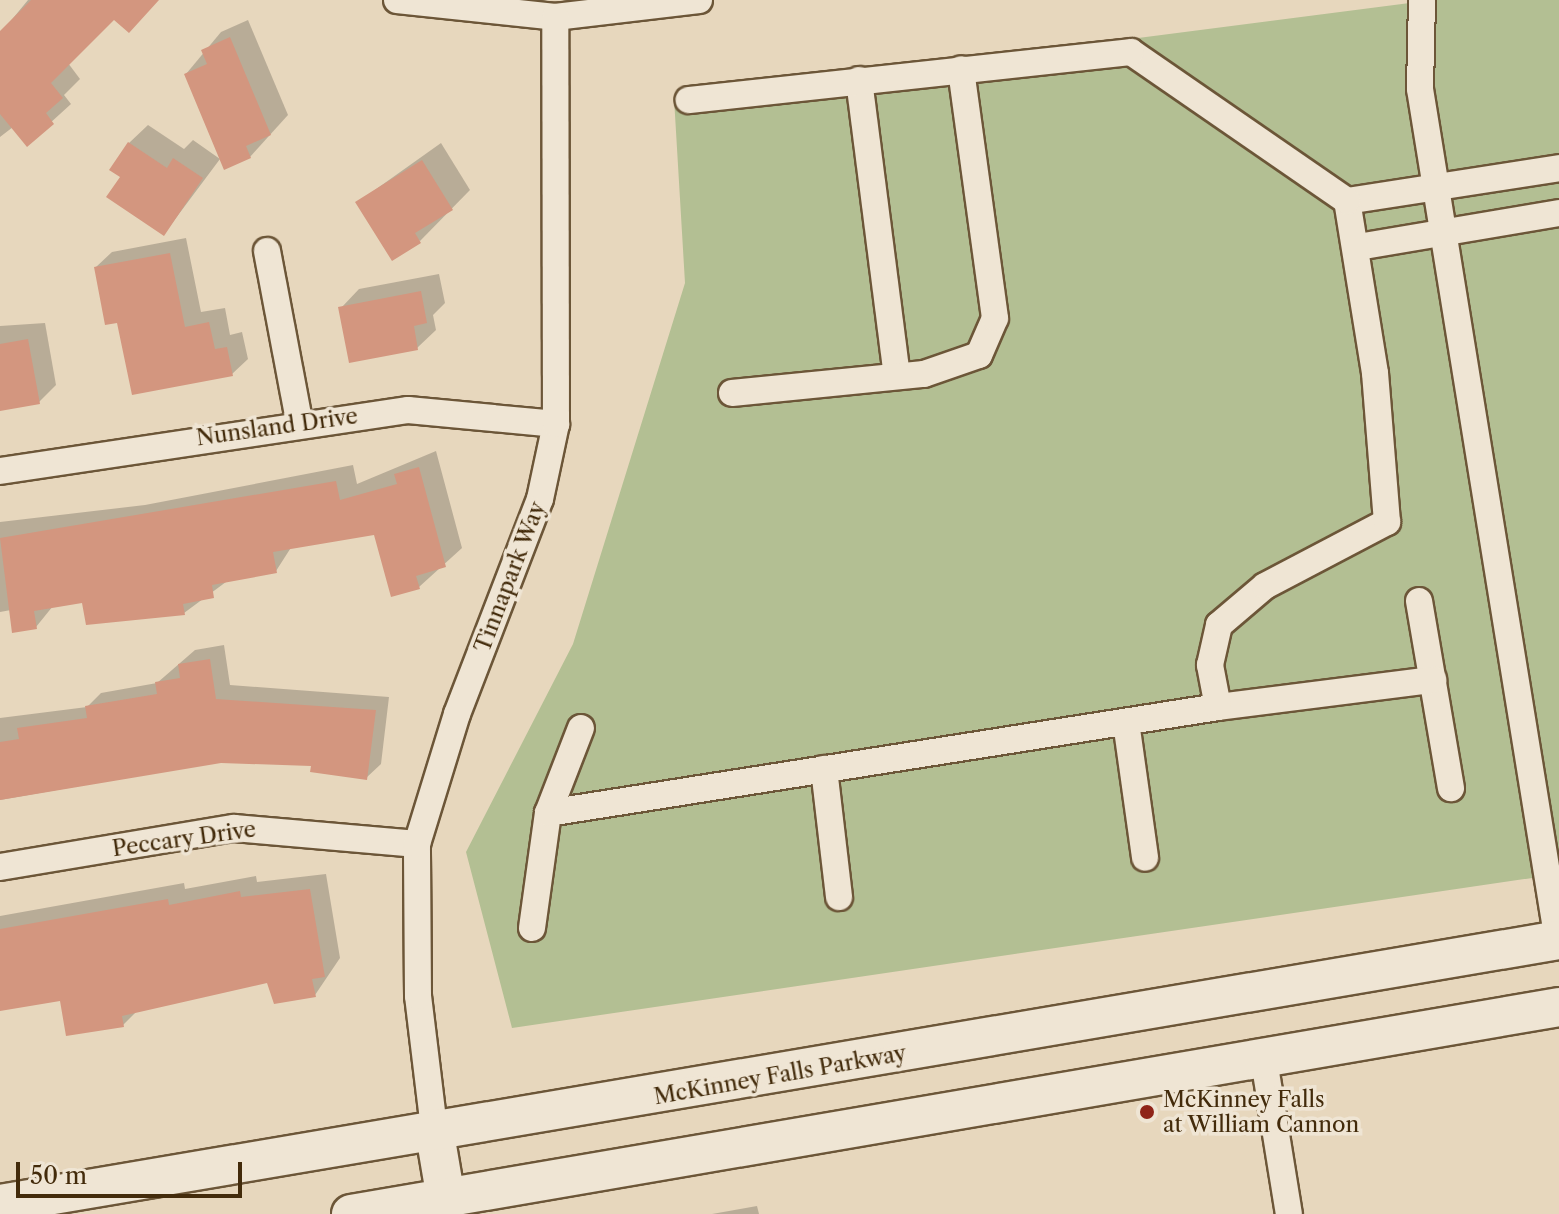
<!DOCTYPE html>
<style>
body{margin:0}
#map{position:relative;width:1559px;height:1214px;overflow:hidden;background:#e7d7bd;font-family:"Libre Caslon Text",serif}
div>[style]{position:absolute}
.green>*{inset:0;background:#b3bf93}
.shadow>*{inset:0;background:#0003}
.building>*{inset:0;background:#d3967f}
.roads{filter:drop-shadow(2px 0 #6c5638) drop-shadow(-2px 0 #6c5638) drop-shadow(0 2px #6c5638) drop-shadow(0 -2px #6c5638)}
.street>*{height:26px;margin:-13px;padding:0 13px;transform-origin:13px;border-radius:13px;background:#efe5d4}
.secondary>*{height:38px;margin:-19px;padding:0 19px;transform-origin:19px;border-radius:19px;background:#efe5d4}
.dots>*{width:22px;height:22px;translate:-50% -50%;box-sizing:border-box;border:4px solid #efe5d4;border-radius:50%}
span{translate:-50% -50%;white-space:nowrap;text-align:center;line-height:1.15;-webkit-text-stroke:7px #efe5d4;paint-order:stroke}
.street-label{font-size:22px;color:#432b0b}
.poi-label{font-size:22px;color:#432b0b}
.left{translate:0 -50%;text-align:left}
.scale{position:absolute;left:16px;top:1162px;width:226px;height:36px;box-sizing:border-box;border:4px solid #432b0b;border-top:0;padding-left:10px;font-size:24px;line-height:28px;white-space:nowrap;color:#432b0b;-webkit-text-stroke:6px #efe5d4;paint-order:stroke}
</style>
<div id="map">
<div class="green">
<div style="clip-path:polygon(1433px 0,1559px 0,1559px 874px,512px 1028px,466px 852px,573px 644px,685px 283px,674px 98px)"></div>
</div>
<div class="shadow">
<div style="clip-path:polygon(28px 0,158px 0,114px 17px,68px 63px,80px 79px,64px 95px,71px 104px,27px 144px,13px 127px,0 137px,0 34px)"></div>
<div style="clip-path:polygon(248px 20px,288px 115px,250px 157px,186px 74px,221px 32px)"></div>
<div style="clip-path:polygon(148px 125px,184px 149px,193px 140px,220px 159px,164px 234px,122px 177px,129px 143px)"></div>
<div style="clip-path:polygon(441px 143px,470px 190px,420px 241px,358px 202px)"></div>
<div style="clip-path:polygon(186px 238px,201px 312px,225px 308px,230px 335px,242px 332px,248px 359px,232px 374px,119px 321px,96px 267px,112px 252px)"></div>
<div style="clip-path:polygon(439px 274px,445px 303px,433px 315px,436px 330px,417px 348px,341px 308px,359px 289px)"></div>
<div style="clip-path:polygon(45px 323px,56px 385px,39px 402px,0 407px,0 326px)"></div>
<div style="clip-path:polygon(436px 451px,462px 548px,419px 587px,376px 533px,292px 546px,276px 571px,230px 579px,184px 613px,84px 601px,53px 606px,36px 627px,11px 610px,0 612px,0 522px,145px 505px,353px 465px,357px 484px)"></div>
<div style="clip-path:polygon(224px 645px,230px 685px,389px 697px,381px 764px,366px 778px,313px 765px,221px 761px,0 800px,0 718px,87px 707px,101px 693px,157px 683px,195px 650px)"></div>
<div style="clip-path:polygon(326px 874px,340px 958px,315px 995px,268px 981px,137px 1011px,123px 1025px,62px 998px,0 1009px,0 916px,184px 883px,185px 889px,256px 876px,257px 882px)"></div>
<div style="clip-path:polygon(757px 1206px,759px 1214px,712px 1214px)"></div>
</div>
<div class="building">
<div style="clip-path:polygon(31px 0,159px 0,129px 33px,114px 20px,51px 83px,63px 98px,46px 113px,54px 124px,27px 147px,0 114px,0 31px)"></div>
<div style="clip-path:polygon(230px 37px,271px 135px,246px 146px,251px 158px,224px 170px,184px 74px,207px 64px,201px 50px)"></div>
<div style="clip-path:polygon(128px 142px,167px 168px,173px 158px,203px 178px,164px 236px,106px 197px,120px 177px,109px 170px)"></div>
<div style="clip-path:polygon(422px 160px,453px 210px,415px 233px,421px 243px,392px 261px,355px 202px)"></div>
<div style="clip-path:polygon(170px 253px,185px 327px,209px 322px,215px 349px,227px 347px,233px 376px,132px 395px,117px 323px,105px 325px,94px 267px)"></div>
<div style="clip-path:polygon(421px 291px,427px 323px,414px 326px,418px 350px,349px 363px,338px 307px)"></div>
<div style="clip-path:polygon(28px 339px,40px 404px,0 411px,0 344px)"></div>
<div style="clip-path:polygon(419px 467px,446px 567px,416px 576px,420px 589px,391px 597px,374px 535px,273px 552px,277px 573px,212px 585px,214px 598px,183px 604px,185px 615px,86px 625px,82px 603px,34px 611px,37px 629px,12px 633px,0 538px,336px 481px,340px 500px,397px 484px,394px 474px)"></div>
<div style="clip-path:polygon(210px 659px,216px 699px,376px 710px,367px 780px,310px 772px,311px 766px,221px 763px,0 800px,0 742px,19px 739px,17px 728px,87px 718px,85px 706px,157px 694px,155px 682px,180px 678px,178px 664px)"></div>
<div style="clip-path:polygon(310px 889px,325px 977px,312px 979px,316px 997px,274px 1004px,267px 983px,122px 1016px,124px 1027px,66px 1036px,60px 1001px,0 1011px,0 929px,168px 899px,169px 905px,240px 891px,241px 897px)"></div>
</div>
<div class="roads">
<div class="street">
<div style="left:397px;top:0;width:159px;rotate:6.1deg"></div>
<div style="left:555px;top:17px;width:145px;rotate:-6.7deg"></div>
<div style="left:1422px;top:0;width:89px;rotate:91.3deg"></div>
<div style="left:1420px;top:89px;width:863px;rotate:80.8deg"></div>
<div style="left:859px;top:80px;width:297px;rotate:82.7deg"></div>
<div style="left:1347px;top:201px;width:215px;rotate:-8.8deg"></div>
<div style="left:1358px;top:247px;width:204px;rotate:-9.6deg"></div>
<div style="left:267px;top:251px;width:172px;rotate:79.3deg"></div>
<div style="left:732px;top:393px;width:193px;rotate:-5.7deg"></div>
<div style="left:924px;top:374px;width:58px;rotate:-19.1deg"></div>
<div style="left:979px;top:355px;width:40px;rotate:-66.6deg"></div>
<div style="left:995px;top:318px;width:251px;rotate:-97.8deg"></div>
<div style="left:0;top:471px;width:413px;rotate:-8.5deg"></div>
<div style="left:408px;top:410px;width:149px;rotate:5.4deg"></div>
<div style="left:1419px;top:601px;width:190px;rotate:80.3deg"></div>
<div style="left:1218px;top:707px;width:217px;rotate:-7.2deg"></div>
<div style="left:1126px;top:722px;width:137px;rotate:82deg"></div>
<div style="left:824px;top:769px;width:129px;rotate:83.3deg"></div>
<div style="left:548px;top:813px;width:91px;rotate:-68.8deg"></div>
<div style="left:0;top:867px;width:237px;rotate:-9.5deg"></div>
<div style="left:234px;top:828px;width:184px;rotate:5deg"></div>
<div style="left:532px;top:928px;width:116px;rotate:-82.1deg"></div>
<div style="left:548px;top:813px;width:678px;rotate:-8.99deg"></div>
<div style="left:1218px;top:707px;width:43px;rotate:-100.8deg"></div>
<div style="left:1210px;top:665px;width:41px;rotate:-77.3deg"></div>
<div style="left:1219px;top:625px;width:60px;rotate:-40.3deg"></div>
<div style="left:1265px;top:586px;width:138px;rotate:-27.7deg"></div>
<div style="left:1387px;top:522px;width:149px;rotate:-94.6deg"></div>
<div style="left:1375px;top:373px;width:174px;rotate:-99.2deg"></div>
<div style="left:1347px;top:201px;width:262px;rotate:-145.4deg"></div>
<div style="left:1131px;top:52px;width:445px;rotate:173.8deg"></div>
<div style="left:1263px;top:1054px;width:162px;rotate:80.8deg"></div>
<div style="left:434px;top:1128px;width:133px;rotate:-96.9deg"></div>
<div style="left:418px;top:996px;width:152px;rotate:-90.4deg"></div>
<div style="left:417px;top:844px;width:136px;rotate:-72.9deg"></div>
<div style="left:457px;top:714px;width:230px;rotate:-68.9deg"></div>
<div style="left:540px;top:499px;width:77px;rotate:-78deg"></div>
<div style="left:556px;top:424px;width:407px;rotate:-90.1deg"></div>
</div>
<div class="secondary">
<div style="left:434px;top:1128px;width:72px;rotate:80.4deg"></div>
<div style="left:0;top:1204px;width:1581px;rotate:-9.61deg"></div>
<div style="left:351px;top:1214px;width:1226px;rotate:-9.72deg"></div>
</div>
</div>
<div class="dots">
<div style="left:1147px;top:1112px;background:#8f2418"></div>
</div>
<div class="street-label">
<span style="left:277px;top:427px;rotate:-8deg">Nunsland Drive</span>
<span style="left:510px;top:577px;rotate:-69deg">Tinnapark Way</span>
<span style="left:184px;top:839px;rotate:-8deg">Peccary Drive</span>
<span style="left:780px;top:1075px;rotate:-10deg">McKinney Falls Parkway</span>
</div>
<div class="poi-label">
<span class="left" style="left:1163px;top:1112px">McKinney Falls<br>at William Cannon</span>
</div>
<div class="scale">50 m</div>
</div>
